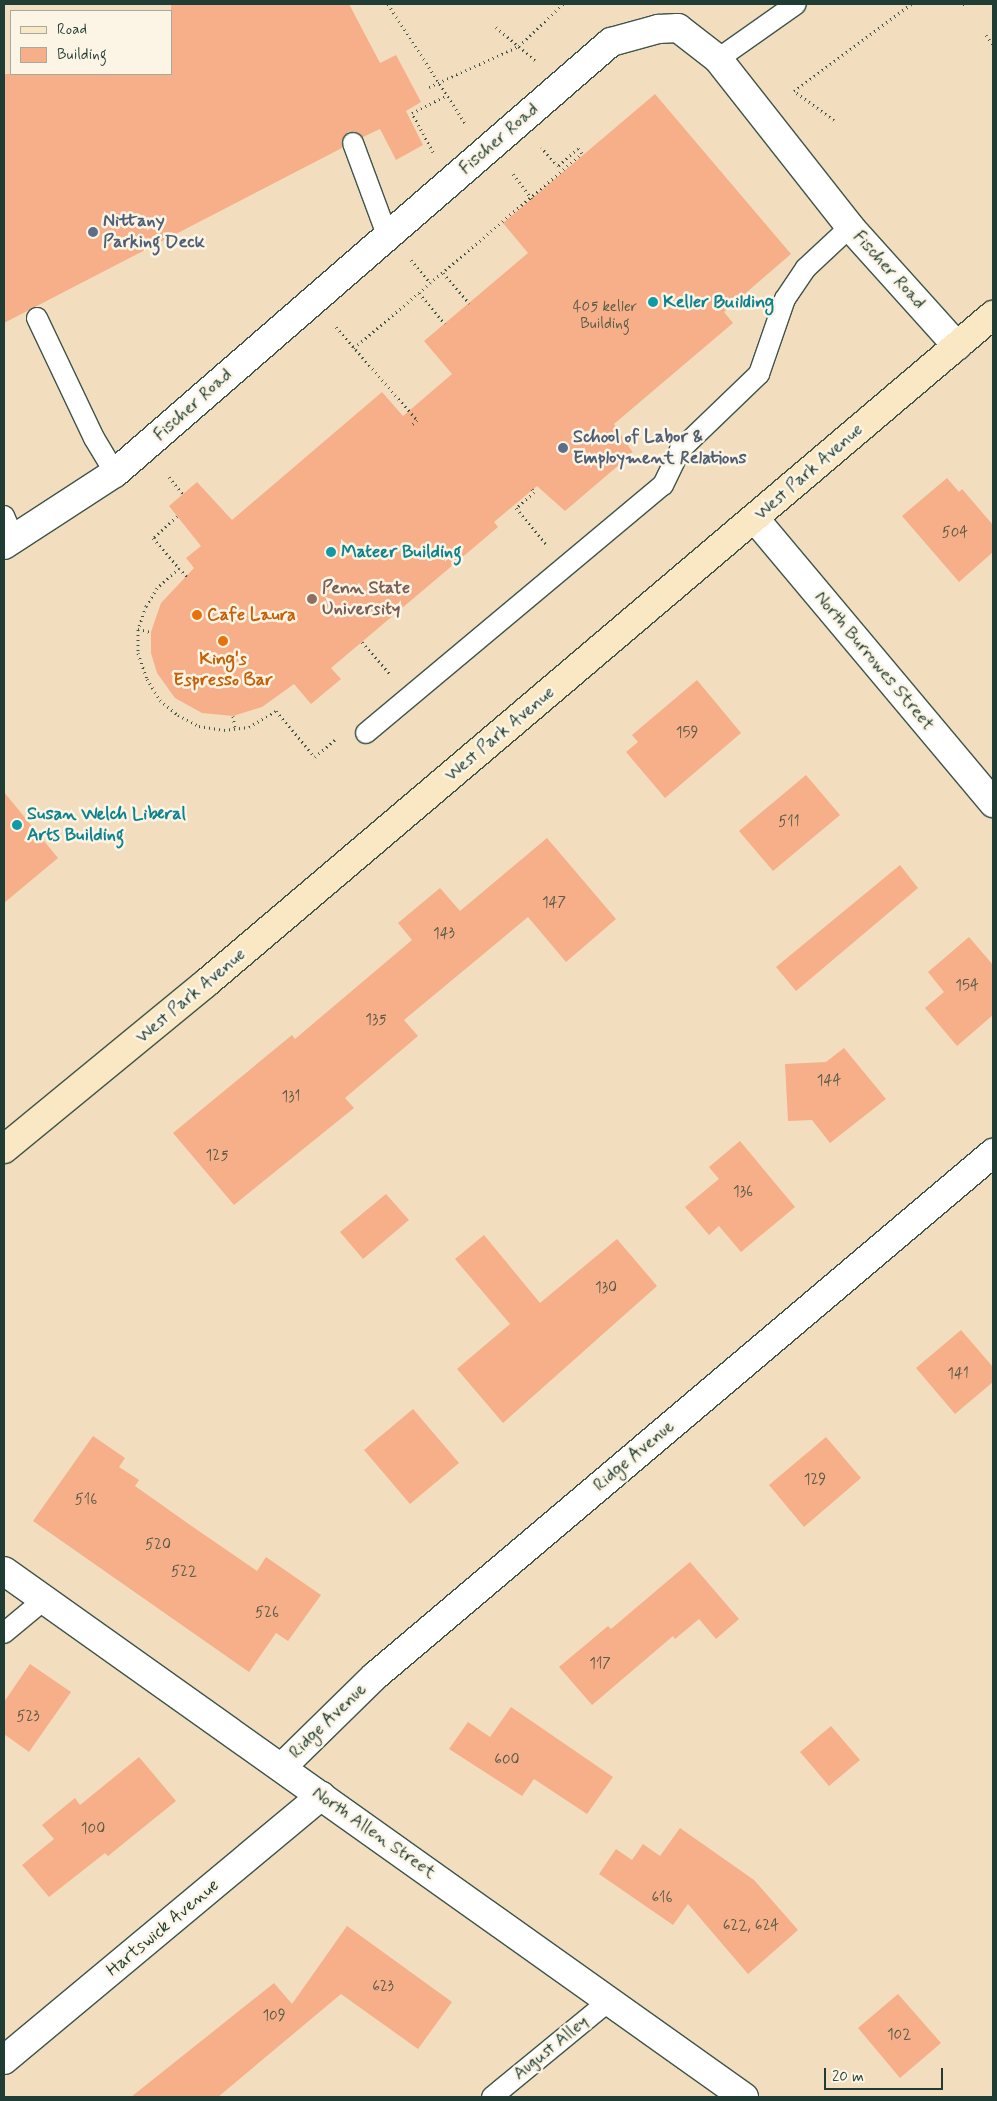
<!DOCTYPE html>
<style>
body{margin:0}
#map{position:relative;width:997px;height:2101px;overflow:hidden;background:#f2debf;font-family:Mynerve,sans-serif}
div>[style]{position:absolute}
.building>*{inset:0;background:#f6af88}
.path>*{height:3px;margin-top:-1.5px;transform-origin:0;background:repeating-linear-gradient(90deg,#3f5549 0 1px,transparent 0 5px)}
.roads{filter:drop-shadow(1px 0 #3f5549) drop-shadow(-1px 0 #3f5549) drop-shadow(0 1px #3f5549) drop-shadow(0 -1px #3f5549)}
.service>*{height:20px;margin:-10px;padding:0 10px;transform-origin:10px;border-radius:10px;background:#fff}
.minor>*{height:28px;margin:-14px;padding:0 14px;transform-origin:14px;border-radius:14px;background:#fff}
.secondary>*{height:28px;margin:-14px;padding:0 14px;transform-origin:14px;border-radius:14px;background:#fae7c3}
.dots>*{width:14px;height:14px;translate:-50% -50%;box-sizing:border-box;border:2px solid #fcf5e5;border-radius:50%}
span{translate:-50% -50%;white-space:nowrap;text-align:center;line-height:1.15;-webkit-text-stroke:5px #fcf5e5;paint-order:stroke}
.number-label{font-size:15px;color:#555a49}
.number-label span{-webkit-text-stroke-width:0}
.street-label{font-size:18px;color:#1f3d34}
.service-label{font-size:18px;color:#4e5e75;font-weight:700}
.left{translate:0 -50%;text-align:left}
.culture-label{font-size:18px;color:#0d838f;font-weight:700}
.education-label{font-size:18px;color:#785e54;font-weight:700}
.food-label{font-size:18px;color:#c56008;font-weight:700}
.frame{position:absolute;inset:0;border:5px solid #1f3d34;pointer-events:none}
.legend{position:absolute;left:10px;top:10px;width:162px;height:65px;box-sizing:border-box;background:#fcf5e5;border:1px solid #a4ab9e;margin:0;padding:6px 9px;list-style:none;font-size:15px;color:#1f3d34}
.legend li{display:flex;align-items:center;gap:10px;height:25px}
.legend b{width:25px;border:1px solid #a4ab9e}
.scale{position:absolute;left:824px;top:2068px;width:119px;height:22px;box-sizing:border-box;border:2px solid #1f3d34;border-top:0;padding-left:6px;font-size:15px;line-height:18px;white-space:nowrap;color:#1f3d34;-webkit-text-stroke:4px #fcf5e5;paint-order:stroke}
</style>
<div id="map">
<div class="building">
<div style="clip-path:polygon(171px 4px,349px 4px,380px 63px,396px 55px,421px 102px,406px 111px,423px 145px,396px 160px,380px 129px,363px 137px,355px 131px,348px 132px,341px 141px,342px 148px,4px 323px,4px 74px,171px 74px)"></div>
<div style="clip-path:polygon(655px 94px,791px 254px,724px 312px,733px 323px,614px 424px,633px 453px,565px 511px,537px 486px,494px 522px,498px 527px,331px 668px,341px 679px,311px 704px,294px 684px,262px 707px,233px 716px,202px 713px,175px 698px,157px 673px,151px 653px,151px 632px,161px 603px,194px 568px,186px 558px,201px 546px,169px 506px,197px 482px,232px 520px,382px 392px,403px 416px,452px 374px,424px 341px,528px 253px,503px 223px)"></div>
<div style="clip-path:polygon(947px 478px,959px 492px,962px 489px,993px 525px,993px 552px,959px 582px,902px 516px)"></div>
<div style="clip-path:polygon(697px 680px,741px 733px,665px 798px,626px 752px,638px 742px,632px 735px)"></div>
<div style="clip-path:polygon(806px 775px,840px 815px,773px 871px,739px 831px)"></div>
<div style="clip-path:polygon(4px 792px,58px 858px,4px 903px)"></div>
<div style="clip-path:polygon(547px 838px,616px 919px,566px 962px,528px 917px,404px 1020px,418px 1036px,345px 1098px,354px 1108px,234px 1205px,173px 1133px,292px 1035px,295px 1039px,412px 940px,398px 923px,440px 888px,460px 911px)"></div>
<div style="clip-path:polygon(900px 865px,918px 888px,796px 991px,776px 967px)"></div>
<div style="clip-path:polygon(969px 937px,993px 965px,993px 1015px,957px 1046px,925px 1008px,944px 992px,928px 972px)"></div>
<div style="clip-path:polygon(844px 1048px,886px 1099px,830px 1143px,812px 1120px,788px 1121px,785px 1064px,826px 1062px)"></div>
<div style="clip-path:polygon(740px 1141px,795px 1207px,741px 1252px,719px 1226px,709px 1235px,685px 1207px,719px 1179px,709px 1167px)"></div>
<div style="clip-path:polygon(386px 1194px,409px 1220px,363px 1259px,340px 1232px)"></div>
<div style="clip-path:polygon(484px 1235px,540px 1303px,617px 1239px,657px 1286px,503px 1423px,457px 1369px,510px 1324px,455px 1259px)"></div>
<div style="clip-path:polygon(961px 1330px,993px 1367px,993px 1382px,955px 1414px,916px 1368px)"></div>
<div style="clip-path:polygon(413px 1409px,459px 1463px,410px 1504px,364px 1450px)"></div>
<div style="clip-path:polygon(93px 1436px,125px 1458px,119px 1467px,139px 1480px,135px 1486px,193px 1527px,257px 1571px,266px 1557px,321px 1595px,288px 1641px,276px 1633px,249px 1672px,33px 1521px)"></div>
<div style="clip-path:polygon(826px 1437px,861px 1478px,804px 1527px,769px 1485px)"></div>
<div style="clip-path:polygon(690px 1562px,739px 1619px,716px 1639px,699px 1619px,675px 1639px,673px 1636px,592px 1705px,559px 1667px,608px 1626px,611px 1629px)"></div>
<div style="clip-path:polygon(30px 1664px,71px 1692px,29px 1752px,4px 1734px,4px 1702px)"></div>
<div style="clip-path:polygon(511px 1707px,613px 1777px,587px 1814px,534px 1779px,522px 1796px,449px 1749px,468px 1722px,490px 1737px)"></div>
<div style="clip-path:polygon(831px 1726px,860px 1760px,829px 1786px,800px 1752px)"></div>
<div style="clip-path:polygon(139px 1757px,176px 1801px,108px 1856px,105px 1853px,49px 1897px,22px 1865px,54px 1839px,42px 1825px,75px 1798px,80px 1805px)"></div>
<div style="clip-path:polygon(680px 1828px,754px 1880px,798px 1930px,748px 1974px,688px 1904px,673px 1925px,599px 1874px,616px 1849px,632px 1860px,643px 1844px,660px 1856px)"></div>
<div style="clip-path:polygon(347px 1926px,452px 2002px,418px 2049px,341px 1994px,218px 2097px,131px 2097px,274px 1983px,292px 2004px)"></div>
<div style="clip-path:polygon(898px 1994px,941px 2043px,900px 2078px,858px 2028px)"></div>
</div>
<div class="path">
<div style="left:388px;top:4px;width:142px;rotate:57.1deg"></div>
<div style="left:964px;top:4px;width:4px;rotate:56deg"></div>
<div style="left:496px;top:27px;width:54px;rotate:40.5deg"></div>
<div style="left:986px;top:35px;width:12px;rotate:55deg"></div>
<div style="left:429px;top:87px;width:99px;rotate:-24.5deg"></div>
<div style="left:519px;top:46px;width:61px;rotate:-43.7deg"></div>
<div style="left:834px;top:120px;width:49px;rotate:-144.1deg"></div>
<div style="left:794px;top:91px;width:146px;rotate:-36.6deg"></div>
<div style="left:433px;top:152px;width:44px;rotate:-118.3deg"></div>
<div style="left:412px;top:113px;width:39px;rotate:-27deg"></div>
<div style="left:513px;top:174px;width:31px;rotate:53deg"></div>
<div style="left:411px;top:260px;width:30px;rotate:50deg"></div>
<div style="left:443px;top:273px;width:40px;rotate:49deg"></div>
<div style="left:419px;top:293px;width:40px;rotate:50deg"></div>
<div style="left:336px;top:327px;width:123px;rotate:48.9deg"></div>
<div style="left:417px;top:420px;width:8px;rotate:140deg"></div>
<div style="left:354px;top:348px;width:300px;rotate:-40.5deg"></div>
<div style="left:582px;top:153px;width:6px;rotate:-129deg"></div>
<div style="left:578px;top:148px;width:27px;rotate:138deg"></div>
<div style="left:558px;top:166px;width:25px;rotate:-132deg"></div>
<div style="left:169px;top:477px;width:22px;rotate:51deg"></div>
<div style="left:532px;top:489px;width:4px;rotate:56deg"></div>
<div style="left:534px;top:492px;width:24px;rotate:138deg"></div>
<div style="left:516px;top:508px;width:47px;rotate:50.2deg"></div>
<div style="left:177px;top:516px;width:33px;rotate:137deg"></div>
<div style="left:153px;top:538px;width:40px;rotate:49deg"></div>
<div style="left:179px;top:568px;width:30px;rotate:138deg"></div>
<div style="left:157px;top:588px;width:21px;rotate:121deg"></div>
<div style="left:146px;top:606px;width:24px;rotate:109deg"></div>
<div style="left:138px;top:629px;width:24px;rotate:90deg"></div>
<div style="left:138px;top:653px;width:28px;rotate:71deg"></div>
<div style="left:147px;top:679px;width:25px;rotate:58deg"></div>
<div style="left:160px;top:700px;width:23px;rotate:40deg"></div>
<div style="left:178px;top:715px;width:24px;rotate:28deg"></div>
<div style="left:199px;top:726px;width:25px;rotate:9deg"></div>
<div style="left:224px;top:730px;width:25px;rotate:-7deg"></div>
<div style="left:249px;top:727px;width:31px;rotate:-31deg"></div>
<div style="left:276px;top:711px;width:60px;rotate:49.7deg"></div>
<div style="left:315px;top:757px;width:28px;rotate:-41deg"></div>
<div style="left:179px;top:568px;width:12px;rotate:48deg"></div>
<div style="left:138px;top:629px;width:13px;rotate:13deg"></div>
<div style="left:362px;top:642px;width:43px;rotate:48.8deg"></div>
<div style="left:233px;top:716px;width:12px;rotate:81deg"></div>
</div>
<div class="roads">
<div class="service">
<div style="left:718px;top:59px;width:95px;rotate:-35.2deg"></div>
<div style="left:353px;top:143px;width:98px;rotate:69.7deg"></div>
<div style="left:37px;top:318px;width:133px;rotate:64.6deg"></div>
<div style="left:94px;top:438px;width:41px;rotate:59deg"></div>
<div style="left:4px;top:516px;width:25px;rotate:67deg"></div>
<div style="left:366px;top:733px;width:387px;rotate:-39.9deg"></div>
<div style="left:663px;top:485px;width:39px;rotate:-64deg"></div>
<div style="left:680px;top:450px;width:110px;rotate:-43.9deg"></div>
<div style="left:759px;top:374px;width:79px;rotate:-70.9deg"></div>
<div style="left:785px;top:299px;width:37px;rotate:-56deg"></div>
<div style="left:806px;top:268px;width:60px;rotate:-43deg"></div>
<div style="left:4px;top:1633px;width:53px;rotate:-39.7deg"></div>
<div style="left:492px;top:2097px;width:153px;rotate:-39.4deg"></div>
</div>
<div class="minor">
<div style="left:755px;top:519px;width:371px;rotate:50deg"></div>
<div style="left:4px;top:545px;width:132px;rotate:-33deg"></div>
<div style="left:115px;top:473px;width:657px;rotate:-40.99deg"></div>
<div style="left:611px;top:42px;width:49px;rotate:-15.5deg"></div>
<div style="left:658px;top:29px;width:20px;rotate:-3deg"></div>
<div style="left:678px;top:28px;width:51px;rotate:37.8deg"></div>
<div style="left:718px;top:59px;width:214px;rotate:51.8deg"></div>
<div style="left:850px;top:227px;width:160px;rotate:48deg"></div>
<div style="left:4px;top:1571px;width:908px;rotate:35.41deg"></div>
<div style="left:282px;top:1767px;width:130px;rotate:-44.4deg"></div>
<div style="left:375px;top:1676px;width:810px;rotate:-40.24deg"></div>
<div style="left:4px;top:2060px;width:413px;rotate:-39.8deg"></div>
</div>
<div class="secondary">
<div style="left:4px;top:1149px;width:260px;rotate:-39.4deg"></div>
<div style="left:205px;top:984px;width:1034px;rotate:-40.33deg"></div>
</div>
</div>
<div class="dots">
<div style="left:93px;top:232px;background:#5c6f8a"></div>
<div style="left:653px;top:302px;background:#0f9aa8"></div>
<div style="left:563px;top:448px;background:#5c6f8a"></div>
<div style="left:331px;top:552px;background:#0f9aa8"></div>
<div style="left:312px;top:599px;background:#8d6e63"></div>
<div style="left:197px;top:615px;background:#e8710a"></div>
<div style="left:223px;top:641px;background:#e8710a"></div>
<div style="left:17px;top:825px;background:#0f9aa8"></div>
</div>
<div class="number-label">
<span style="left:605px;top:316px">405 keller<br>Building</span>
<span style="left:955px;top:534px">504</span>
<span style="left:687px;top:734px">159</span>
<span style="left:789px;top:823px">511</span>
<span style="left:554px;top:904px">147</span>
<span style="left:444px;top:935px">143</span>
<span style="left:967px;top:987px">154</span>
<span style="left:376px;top:1021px">135</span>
<span style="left:829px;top:1082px">144</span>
<span style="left:291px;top:1098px">131</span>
<span style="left:217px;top:1157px">125</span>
<span style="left:743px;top:1193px">136</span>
<span style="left:606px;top:1289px">130</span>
<span style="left:958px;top:1375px">141</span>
<span style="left:815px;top:1481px">129</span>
<span style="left:86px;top:1501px">516</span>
<span style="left:158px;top:1546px">520</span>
<span style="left:184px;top:1573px">522</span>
<span style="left:267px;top:1614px">526</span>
<span style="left:600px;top:1665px">117</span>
<span style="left:28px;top:1718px">523</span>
<span style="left:507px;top:1761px">600</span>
<span style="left:93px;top:1830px">100</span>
<span style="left:662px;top:1899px">616</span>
<span style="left:751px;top:1927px">622, 624</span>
<span style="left:383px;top:1988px">623</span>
<span style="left:274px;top:2017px">109</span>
<span style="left:899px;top:2036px">102</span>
</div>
<div class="street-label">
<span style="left:499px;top:139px;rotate:-41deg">Fischer Road</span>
<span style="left:889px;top:270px;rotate:48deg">Fischer Road</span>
<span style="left:193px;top:405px;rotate:-42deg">Fischer Road</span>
<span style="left:809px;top:472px;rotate:-41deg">West Park Avenue</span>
<span style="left:874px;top:661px;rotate:50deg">North Burrowes Street</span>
<span style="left:500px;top:734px;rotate:-40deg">West Park Avenue</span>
<span style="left:191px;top:996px;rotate:-40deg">West Park Avenue</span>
<span style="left:634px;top:1456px;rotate:-40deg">Ridge Avenue</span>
<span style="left:328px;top:1721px;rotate:-44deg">Ridge Avenue</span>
<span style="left:374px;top:1833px;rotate:35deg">North Allen Street</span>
<span style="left:163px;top:1928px;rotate:-40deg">Hartswick Avenue</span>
<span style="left:551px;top:2048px;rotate:-39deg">August Alley</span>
</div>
<div class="service-label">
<span class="left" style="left:103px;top:232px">Nittany<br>Parking Deck</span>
<span class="left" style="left:573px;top:448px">School of Labor &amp;<br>Employment Relations</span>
</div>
<div class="culture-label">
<span class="left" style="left:663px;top:302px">Keller Building</span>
<span class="left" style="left:341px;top:552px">Mateer Building</span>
<span class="left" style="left:27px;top:825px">Susan Welch Liberal<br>Arts Building</span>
</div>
<div class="education-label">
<span class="left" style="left:322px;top:599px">Penn State<br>University</span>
</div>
<div class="food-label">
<span class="left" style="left:207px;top:615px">Cafe Laura</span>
<span style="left:223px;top:670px">King's<br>Espresso Bar</span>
</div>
<div class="frame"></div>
<ul class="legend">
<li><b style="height:6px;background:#fae7c3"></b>Road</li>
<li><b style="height:14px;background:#f6af88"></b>Building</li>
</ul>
<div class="scale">20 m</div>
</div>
